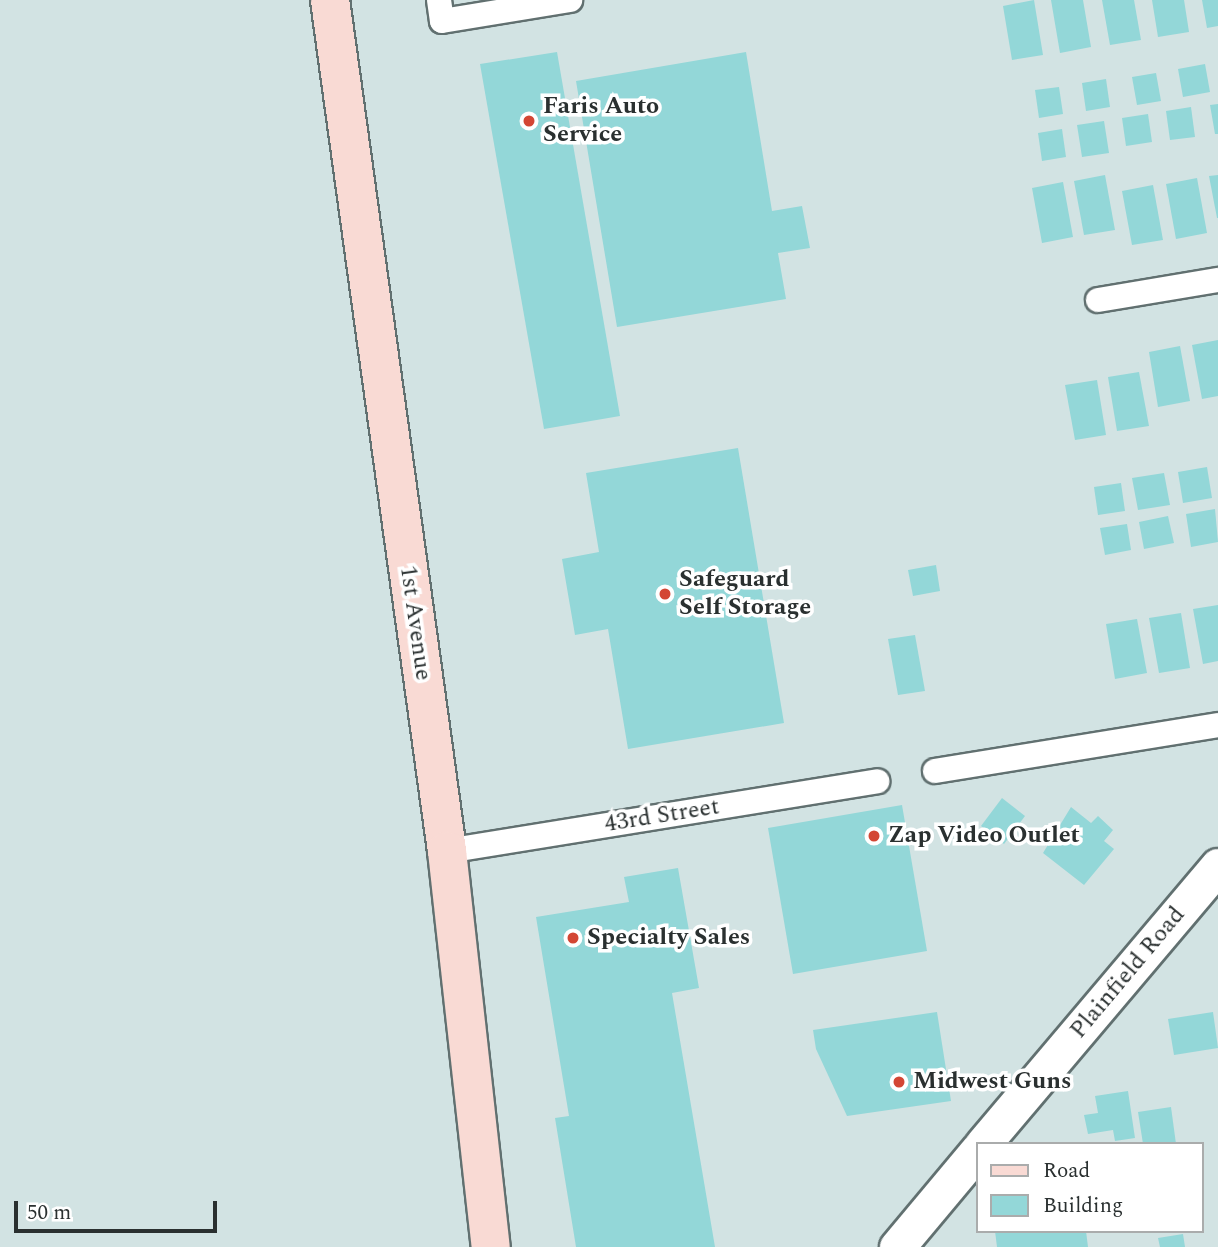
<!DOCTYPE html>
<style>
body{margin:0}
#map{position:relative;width:1218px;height:1247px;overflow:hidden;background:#d2e3e3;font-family:Spectral,serif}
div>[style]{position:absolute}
.building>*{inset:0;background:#93d7d8}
.roads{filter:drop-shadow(2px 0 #617070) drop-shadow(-2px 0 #617070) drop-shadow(0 2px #617070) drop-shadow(0 -2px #617070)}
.street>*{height:24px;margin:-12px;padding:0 12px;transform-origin:12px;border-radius:12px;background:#fff}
.secondary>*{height:35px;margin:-17.5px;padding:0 17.5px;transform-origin:17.5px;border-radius:17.5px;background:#fff}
.primary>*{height:38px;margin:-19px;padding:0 19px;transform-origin:19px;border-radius:19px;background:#f9dad4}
.dots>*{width:19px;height:19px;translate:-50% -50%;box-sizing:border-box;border:4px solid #fff;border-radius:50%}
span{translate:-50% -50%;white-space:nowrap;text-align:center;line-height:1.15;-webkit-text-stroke:7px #fff;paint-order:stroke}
.poi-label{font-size:24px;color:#2a3030;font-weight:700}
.left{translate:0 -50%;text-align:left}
.street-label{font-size:24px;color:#2a3030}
.legend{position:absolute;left:976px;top:1142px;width:228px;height:91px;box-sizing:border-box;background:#fff;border:2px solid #aaacac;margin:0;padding:9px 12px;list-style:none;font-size:21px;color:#2a3030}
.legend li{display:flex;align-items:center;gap:14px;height:35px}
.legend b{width:35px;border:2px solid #aaacac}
.scale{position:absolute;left:14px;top:1201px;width:203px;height:32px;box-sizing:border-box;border:4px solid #2a3030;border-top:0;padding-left:9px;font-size:21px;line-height:24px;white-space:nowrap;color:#2a3030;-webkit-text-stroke:5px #fff;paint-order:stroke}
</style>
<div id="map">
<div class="building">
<div style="clip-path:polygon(1034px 0,1043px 55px,1012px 60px,1003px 6px)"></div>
<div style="clip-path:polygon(1051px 0,1083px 0,1091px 47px,1060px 53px)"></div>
<div style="clip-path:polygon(1102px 0,1134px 0,1141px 40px,1110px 45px)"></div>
<div style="clip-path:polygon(1152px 0,1184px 0,1189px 32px,1158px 37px)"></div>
<div style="clip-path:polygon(1202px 0,1218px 0,1218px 26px,1207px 28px)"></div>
<div style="clip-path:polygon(557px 52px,620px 416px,544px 429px,480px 64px)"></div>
<div style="clip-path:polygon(746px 52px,772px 211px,802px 206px,810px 248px,778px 253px,786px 299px,617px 327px,576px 81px)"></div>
<div style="clip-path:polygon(1205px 64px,1210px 92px,1183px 97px,1178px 69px)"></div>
<div style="clip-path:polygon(1156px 73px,1161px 101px,1137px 105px,1132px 77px)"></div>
<div style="clip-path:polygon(1106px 79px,1110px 107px,1086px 111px,1082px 83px)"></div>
<div style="clip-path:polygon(1059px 87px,1063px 114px,1039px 118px,1035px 90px)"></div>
<div style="clip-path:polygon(1218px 104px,1218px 134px,1215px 134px,1210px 105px)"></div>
<div style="clip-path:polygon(1191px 107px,1195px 137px,1170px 140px,1166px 111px)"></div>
<div style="clip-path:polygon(1148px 114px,1152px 142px,1126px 146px,1122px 118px)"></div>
<div style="clip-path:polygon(1104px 121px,1109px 153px,1082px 157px,1077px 125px)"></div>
<div style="clip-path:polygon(1062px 129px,1066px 157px,1042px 161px,1038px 133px)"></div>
<div style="clip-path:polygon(1105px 175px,1115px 230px,1084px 235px,1074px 181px)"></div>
<div style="clip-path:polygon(1218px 175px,1218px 218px,1217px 218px,1209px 176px)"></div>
<div style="clip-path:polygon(1197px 178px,1207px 233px,1176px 239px,1166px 184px)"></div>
<div style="clip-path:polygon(1063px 182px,1073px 237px,1042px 243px,1032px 188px)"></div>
<div style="clip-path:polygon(1153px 185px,1163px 240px,1132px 245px,1122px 191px)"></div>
<div style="clip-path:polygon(1218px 340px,1218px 396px,1202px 399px,1192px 345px)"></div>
<div style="clip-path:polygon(1180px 346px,1190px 401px,1158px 407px,1149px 352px)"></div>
<div style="clip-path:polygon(1139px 372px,1149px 426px,1117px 431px,1108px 377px)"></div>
<div style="clip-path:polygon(1097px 380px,1106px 435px,1075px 440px,1065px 385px)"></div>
<div style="clip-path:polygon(738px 448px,784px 723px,628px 749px,608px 629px,575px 635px,562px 559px,599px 552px,586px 473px)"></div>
<div style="clip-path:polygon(1207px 467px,1212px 498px,1183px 503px,1178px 472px)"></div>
<div style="clip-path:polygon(1164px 473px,1170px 505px,1138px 510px,1132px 478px)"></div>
<div style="clip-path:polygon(1121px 483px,1125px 511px,1098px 515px,1094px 487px)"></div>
<div style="clip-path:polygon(1215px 509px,1218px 542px,1191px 547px,1186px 514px)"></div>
<div style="clip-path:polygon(1168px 516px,1174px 543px,1144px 549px,1139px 522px)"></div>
<div style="clip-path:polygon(1127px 524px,1131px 550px,1105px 555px,1100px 528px)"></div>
<div style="clip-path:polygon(936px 565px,940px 591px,913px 596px,908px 570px)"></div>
<div style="clip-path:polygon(1218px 605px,1218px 661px,1203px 664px,1193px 609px)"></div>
<div style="clip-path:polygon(1181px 613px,1190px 668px,1159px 673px,1149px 618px)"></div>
<div style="clip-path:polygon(1137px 619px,1147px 673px,1115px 679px,1106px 624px)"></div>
<div style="clip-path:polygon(915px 635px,925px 691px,898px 695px,888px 639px)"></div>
<div style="clip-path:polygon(1002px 798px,1025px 816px,1004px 844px,981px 826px)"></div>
<div style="clip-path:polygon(902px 805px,927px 951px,793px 974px,768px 828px)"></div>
<div style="clip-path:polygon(1071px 807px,1091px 823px,1098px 816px,1113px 830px,1104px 841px,1114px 849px,1084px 885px,1043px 853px)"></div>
<div style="clip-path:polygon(678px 868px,699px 988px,672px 993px,715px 1247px,576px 1247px,555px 1118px,569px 1116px,536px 917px,629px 902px,624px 877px)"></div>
<div style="clip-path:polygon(937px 1012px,951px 1101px,847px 1116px,816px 1049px,813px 1030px)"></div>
<div style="clip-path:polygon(1213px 1012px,1218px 1048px,1174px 1055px,1168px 1019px)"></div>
<div style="clip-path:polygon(1128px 1091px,1135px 1138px,1115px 1141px,1113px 1130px,1088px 1134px,1084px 1115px,1098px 1113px,1095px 1096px)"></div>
<div style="clip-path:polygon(1171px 1107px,1176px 1144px,1143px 1144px,1138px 1112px)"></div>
<div style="clip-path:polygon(995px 1231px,1086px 1231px,1088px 1247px,997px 1247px)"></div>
<div style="clip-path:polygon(1183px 1234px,1185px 1247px,1160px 1247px,1158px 1238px)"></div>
</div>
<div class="roads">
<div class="street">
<div style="left:439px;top:0;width:21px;rotate:82deg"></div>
<div style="left:442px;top:21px;width:130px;rotate:-9.3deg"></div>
<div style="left:1098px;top:300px;width:122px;rotate:-9.5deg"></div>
<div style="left:935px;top:771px;width:287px;rotate:-9.2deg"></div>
<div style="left:447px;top:851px;width:436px;rotate:-9.2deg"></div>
</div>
<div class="secondary">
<div style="left:983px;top:1144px;width:364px;rotate:-49.8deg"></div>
<div style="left:897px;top:1247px;width:126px;rotate:-50.1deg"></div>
</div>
<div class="primary">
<div style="left:330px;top:0;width:859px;rotate:82.17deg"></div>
<div style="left:447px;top:851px;width:398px;rotate:83.7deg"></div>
</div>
</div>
<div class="dots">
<div style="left:529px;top:121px;background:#d34634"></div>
<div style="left:665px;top:594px;background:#d34634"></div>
<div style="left:874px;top:836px;background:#d34634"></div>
<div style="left:573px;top:938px;background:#d34634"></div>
<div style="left:899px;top:1082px;background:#d34634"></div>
</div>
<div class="poi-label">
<span class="left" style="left:543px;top:121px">Faris Auto<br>Service</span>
<span class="left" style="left:679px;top:594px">Safeguard<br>Self Storage</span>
<span class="left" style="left:888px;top:836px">Zap Video Outlet</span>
<span class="left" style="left:587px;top:938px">Specialty Sales</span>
<span class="left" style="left:913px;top:1082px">Midwest Guns</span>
</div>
<div class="street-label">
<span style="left:415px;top:623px;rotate:82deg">1st Avenue</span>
<span style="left:662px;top:816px;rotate:-9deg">43rd Street</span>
<span style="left:1128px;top:973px;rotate:-50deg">Plainfield Road</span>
</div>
<ul class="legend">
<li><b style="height:9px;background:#f9dad4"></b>Road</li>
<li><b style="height:19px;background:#93d7d8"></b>Building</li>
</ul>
<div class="scale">50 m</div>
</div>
